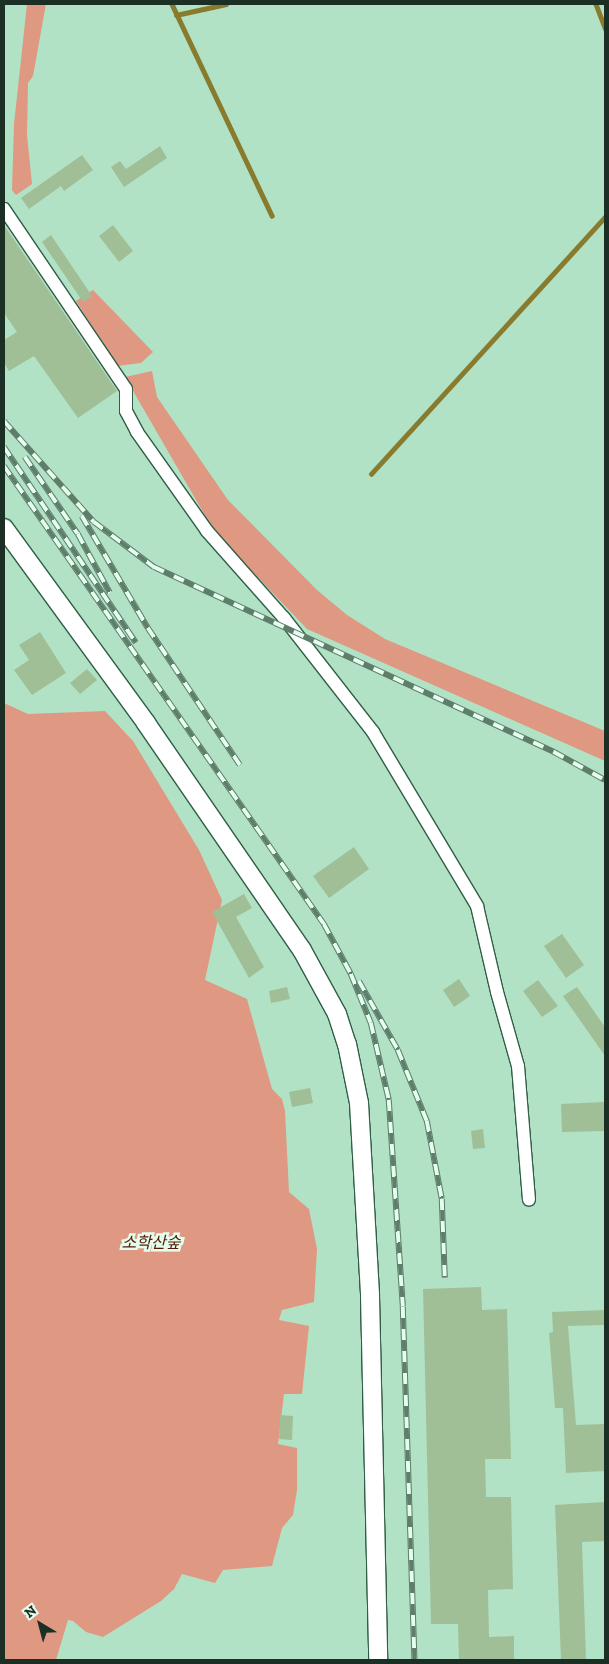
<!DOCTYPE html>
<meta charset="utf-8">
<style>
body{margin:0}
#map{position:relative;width:609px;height:1664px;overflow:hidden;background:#b1e2c5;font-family:"Zilla Slab","Noto Sans KR",serif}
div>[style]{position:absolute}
.green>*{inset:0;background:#df9881}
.stream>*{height:4.5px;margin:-2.25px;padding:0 2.25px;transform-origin:2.25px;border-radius:2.25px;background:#897b2e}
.building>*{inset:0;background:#a0bf97}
.roads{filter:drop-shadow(1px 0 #305e46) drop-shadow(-1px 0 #305e46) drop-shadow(0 1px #305e46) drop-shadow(0 -1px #305e46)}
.street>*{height:12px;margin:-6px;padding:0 6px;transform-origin:6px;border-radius:6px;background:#fff}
.secondary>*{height:18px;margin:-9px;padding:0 9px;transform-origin:9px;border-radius:9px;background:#fff}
.rail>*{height:5.5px;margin-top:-2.75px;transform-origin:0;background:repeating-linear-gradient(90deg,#e4fdee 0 11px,#5e7e6b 0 22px);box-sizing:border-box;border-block:1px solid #5e7e6b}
span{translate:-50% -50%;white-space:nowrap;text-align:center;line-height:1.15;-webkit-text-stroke:5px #e4fdee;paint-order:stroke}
.park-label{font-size:16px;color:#541a05;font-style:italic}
.frame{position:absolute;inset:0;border:5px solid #1c2f24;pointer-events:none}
.north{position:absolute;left:15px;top:1599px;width:50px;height:50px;-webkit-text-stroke:4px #e4fdee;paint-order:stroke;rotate:323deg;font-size:14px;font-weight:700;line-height:20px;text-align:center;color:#1c2f24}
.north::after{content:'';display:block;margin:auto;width:18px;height:22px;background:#1c2f24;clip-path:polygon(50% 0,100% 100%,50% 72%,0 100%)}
</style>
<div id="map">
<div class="green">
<div style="clip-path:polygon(27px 4px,46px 4px,33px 76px,28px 83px,27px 135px,32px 184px,16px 195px,12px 190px,14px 124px)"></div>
<div style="clip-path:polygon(93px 290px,153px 352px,141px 363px,117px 366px,76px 301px)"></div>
<div style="clip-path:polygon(152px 371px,157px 397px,228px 500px,317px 590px,347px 615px,385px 639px,605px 731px,605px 761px,307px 629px,214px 531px,125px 377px)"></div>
<div style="clip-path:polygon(4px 703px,28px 714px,105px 711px,133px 741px,199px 850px,222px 900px,205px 980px,247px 999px,272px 1089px,282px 1099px,285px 1111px,289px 1192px,309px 1209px,317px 1249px,314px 1302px,282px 1310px,279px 1320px,309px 1326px,302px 1394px,284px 1394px,278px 1444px,297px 1448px,297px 1490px,293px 1515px,282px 1528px,272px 1566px,223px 1570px,215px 1583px,182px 1574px,174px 1589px,161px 1601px,103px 1637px,86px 1632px,73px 1621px,68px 1620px,56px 1660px,4px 1660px)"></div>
</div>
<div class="stream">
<div style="left:172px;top:4px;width:234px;rotate:64.7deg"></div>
<div style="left:596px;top:4px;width:26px;rotate:69deg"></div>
<div style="left:176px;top:15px;width:51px;rotate:-12.4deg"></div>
<div style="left:371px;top:474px;width:348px;rotate:-47.7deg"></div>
</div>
<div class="building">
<div style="clip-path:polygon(160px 146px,167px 158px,124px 187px,111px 167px,120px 161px,126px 169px)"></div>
<div style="clip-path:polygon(82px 155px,93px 170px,64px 191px,61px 186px,29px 209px,21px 198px)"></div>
<div style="clip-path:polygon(4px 225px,117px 391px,78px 418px,34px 356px,9px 371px,4px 363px,4px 340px,17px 332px,4px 313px)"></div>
<div style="clip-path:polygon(113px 225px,133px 251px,119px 262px,99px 236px)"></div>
<div style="clip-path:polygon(51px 235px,92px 296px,83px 302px,42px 242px)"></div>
<div style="clip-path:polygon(40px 632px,66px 673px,32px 695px,14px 670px,29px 660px,19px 645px)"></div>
<div style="clip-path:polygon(87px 669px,97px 680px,80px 694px,70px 683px)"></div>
<div style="clip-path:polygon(354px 847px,369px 869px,329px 898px,313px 876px)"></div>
<div style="clip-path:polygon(244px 894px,252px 908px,236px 917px,264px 967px,249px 978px,212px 912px)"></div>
<div style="clip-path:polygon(562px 934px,584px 965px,566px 978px,544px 946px)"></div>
<div style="clip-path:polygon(459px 979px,470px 996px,454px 1007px,443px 990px)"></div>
<div style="clip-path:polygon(538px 980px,558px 1006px,542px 1017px,523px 991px)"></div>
<div style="clip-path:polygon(287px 987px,290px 999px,271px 1003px,269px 991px)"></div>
<div style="clip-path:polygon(577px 987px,605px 1027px,605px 1056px,563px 996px)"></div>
<div style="clip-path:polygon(310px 1088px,313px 1103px,292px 1107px,289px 1092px)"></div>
<div style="clip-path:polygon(605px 1102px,605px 1131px,562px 1132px,561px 1104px)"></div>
<div style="clip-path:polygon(483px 1129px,485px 1148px,473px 1149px,471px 1131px)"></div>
<div style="clip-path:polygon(481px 1287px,482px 1310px,507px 1309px,511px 1459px,485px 1459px,486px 1497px,511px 1497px,513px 1589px,488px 1590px,489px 1637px,514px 1636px,514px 1660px,459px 1660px,458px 1624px,431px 1624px,423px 1289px)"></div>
<div style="clip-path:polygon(605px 1310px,605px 1325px,568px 1326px,576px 1425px,605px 1424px,605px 1471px,566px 1473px,563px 1408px,555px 1408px,549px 1333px,553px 1332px,552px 1312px)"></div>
<div style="clip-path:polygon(280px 1415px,293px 1416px,292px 1440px,279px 1439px)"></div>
<div style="clip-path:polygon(605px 1502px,605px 1541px,582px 1542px,586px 1660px,561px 1660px,555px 1505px)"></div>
</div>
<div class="roads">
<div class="street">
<div style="left:4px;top:209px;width:217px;rotate:55.9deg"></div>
<div style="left:126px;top:389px;width:22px;rotate:90deg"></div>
<div style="left:126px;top:411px;width:24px;rotate:62deg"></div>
<div style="left:137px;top:432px;width:121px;rotate:54.7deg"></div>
<div style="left:207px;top:531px;width:116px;rotate:48.5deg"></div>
<div style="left:284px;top:618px;width:145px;rotate:52deg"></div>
<div style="left:373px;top:732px;width:203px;rotate:59.1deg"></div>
<div style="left:477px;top:906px;width:88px;rotate:76.9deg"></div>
<div style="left:497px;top:992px;width:77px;rotate:74.2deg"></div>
<div style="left:518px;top:1066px;width:134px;rotate:85.3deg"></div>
</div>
<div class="secondary">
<div style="left:4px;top:528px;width:241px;rotate:53.9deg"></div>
<div style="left:146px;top:723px;width:275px;rotate:55.5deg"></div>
<div style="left:302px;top:950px;width:73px;rotate:61.3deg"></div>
<div style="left:337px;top:1014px;width:32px;rotate:72deg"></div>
<div style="left:347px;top:1044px;width:60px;rotate:78.5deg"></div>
<div style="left:359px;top:1103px;width:193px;rotate:86.7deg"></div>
<div style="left:370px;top:1296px;width:364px;rotate:88.7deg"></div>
</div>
</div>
<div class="rail">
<div style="left:4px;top:421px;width:135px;rotate:48.3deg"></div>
<div style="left:94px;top:522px;width:75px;rotate:36.9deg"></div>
<div style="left:154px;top:567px;width:441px;rotate:24.8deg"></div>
<div style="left:554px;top:752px;width:58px;rotate:28.8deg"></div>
<div style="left:4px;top:447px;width:236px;rotate:56deg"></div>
<div style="left:25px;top:457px;width:93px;rotate:55.5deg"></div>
<div style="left:78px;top:534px;width:67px;rotate:61.5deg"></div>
<div style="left:4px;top:466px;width:559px;rotate:55.06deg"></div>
<div style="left:324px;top:924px;width:57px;rotate:61.6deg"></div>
<div style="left:351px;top:974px;width:53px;rotate:67.8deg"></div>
<div style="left:371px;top:1023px;width:79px;rotate:76.8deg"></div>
<div style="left:389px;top:1100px;width:207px;rotate:86.1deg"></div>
<div style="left:403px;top:1307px;width:353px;rotate:88.1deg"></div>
<div style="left:82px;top:516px;width:130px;rotate:59.5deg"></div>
<div style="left:148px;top:628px;width:165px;rotate:56.1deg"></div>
<div style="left:359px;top:981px;width:79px;rotate:60.5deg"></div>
<div style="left:398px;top:1050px;width:77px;rotate:67.8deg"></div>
<div style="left:427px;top:1121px;width:79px;rotate:79.1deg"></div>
<div style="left:442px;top:1199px;width:79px;rotate:87.8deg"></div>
</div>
<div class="park-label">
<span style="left:151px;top:1243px">소학산숲</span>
</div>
<div class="frame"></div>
<div class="north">N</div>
</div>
